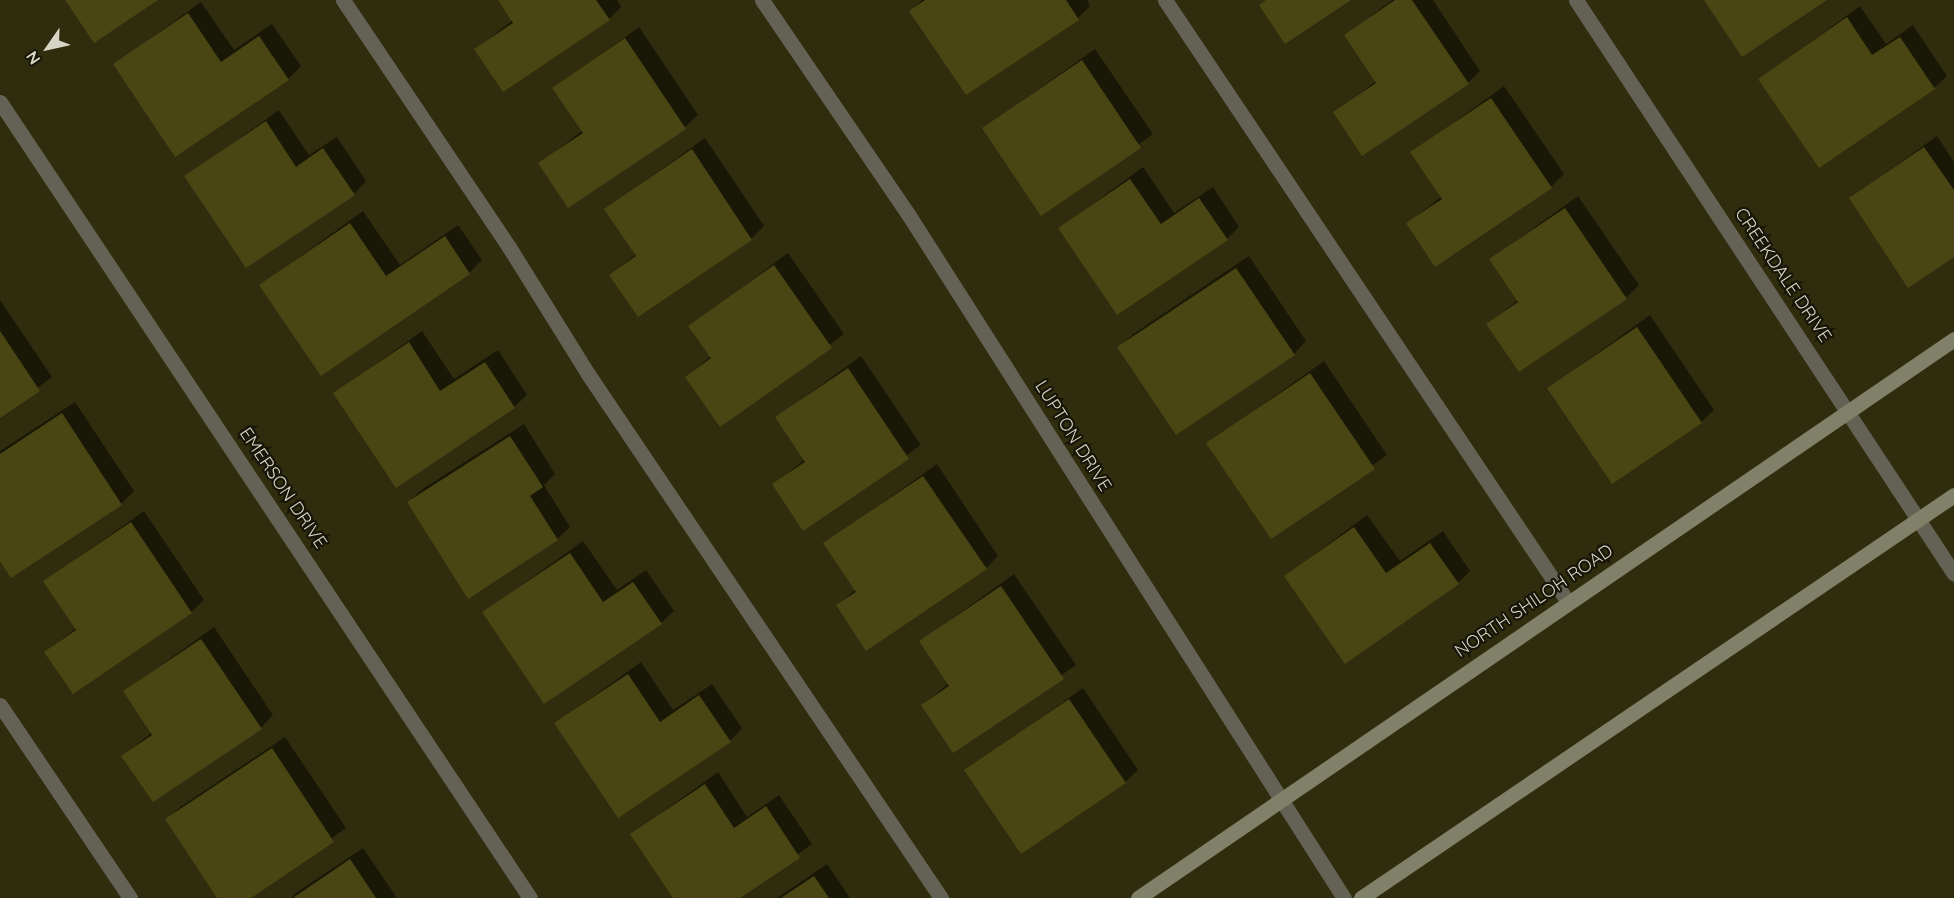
<!DOCTYPE html>
<style>
body{margin:0}
#map{position:relative;width:1954px;height:898px;overflow:hidden;background:#302d0e;font-family:Quicksand,sans-serif}
div>[style]{position:absolute}
.shadow>*{inset:0;background:#0007}
.building>*{inset:0;background:#4a4613}
.lane>*{height:15px;margin:-7.5px;padding:0 7.5px;transform-origin:7.5px;border-radius:7.5px;background:#636254}
.street>*{height:15px;margin:-7.5px;padding:0 7.5px;transform-origin:7.5px;border-radius:7.5px;background:#636254}
.secondary>*{height:15px;margin:-7.5px;padding:0 7.5px;transform-origin:7.5px;border-radius:7.5px;background:#818069}
span{translate:-50% -50%;white-space:nowrap;text-align:center;line-height:1.15;-webkit-text-stroke:4.5px #161508;paint-order:stroke}
.street-label{font-size:18px;color:#d7d6c4}
.north{position:absolute;left:18px;top:18px;width:60px;height:60px;-webkit-text-stroke:4px #161508;paint-order:stroke;rotate:236deg;font-size:16px;font-weight:700;line-height:24px;text-align:center;color:#d7d6c4}
.north::after{content:'';display:block;margin:auto;width:21px;height:27px;background:#d7d6c4;clip-path:polygon(50% 0,100% 100%,50% 72%,0 100%)}
</style>
<div id="map">
<div class="shadow">
<div style="clip-path:polygon(500px 0,617px 0,621px 7px,609px 19px,476px 49px,513px 20px)"></div>
<div style="clip-path:polygon(922px 0,1087px 0,1090px 6px,1078px 18px,911px 11px)"></div>
<div style="clip-path:polygon(1392px 0,1433px 0,1480px 71px,1468px 83px,1335px 113px,1376px 81px,1346px 35px)"></div>
<div style="clip-path:polygon(201px 2px,234px 50px,272px 24px,301px 66px,288px 79px,115px 64px)"></div>
<div style="clip-path:polygon(1860px 6px,1886px 44px,1913px 25px,1947px 76px,1934px 88px,1760px 79px)"></div>
<div style="clip-path:polygon(639px 27px,698px 115px,685px 127px,568px 206px,540px 164px,583px 130px,554px 88px)"></div>
<div style="clip-path:polygon(1095px 49px,1153px 134px,1041px 213px,984px 128px)"></div>
<div style="clip-path:polygon(1504px 86px,1564px 174px,1551px 187px,1408px 223px,1442px 196px,1412px 153px)"></div>
<div style="clip-path:polygon(279px 110px,309px 155px,337px 137px,366px 181px,354px 194px,186px 177px)"></div>
<div style="clip-path:polygon(1937px 136px,1954px 162px,1954px 256px,1851px 198px)"></div>
<div style="clip-path:polygon(705px 138px,764px 226px,752px 238px,638px 315px,611px 275px,636px 254px,606px 209px)"></div>
<div style="clip-path:polygon(1143px 167px,1174px 213px,1213px 187px,1239px 227px,1227px 239px,1060px 228px)"></div>
<div style="clip-path:polygon(1578px 196px,1639px 285px,1626px 298px,1488px 324px,1518px 300px,1491px 259px)"></div>
<div style="clip-path:polygon(363px 211px,400px 265px,458px 225px,482px 260px,469px 273px,261px 285px)"></div>
<div style="clip-path:polygon(788px 253px,844px 334px,720px 425px,686px 377px,711px 356px,690px 326px)"></div>
<div style="clip-path:polygon(1249px 256px,1306px 341px,1294px 354px,1119px 348px,1132px 335px)"></div>
<div style="clip-path:polygon(0 300px,52px 377px,0 416px)"></div>
<div style="clip-path:polygon(1650px 315px,1714px 410px,1701px 422px,1549px 388px)"></div>
<div style="clip-path:polygon(422px 331px,454px 379px,498px 350px,527px 395px,514px 407px,335px 393px)"></div>
<div style="clip-path:polygon(861px 356px,921px 445px,803px 529px,774px 485px,805px 459px,777px 417px)"></div>
<div style="clip-path:polygon(1324px 361px,1387px 455px,1271px 537px,1208px 443px)"></div>
<div style="clip-path:polygon(75px 402px,134px 491px,121px 504px,0 559px,0 451px)"></div>
<div style="clip-path:polygon(524px 424px,555px 474px,544px 485px,570px 527px,557px 539px,408px 502px,421px 490px)"></div>
<div style="clip-path:polygon(937px 464px,998px 556px,986px 568px,838px 605px,856px 589px,825px 544px)"></div>
<div style="clip-path:polygon(144px 511px,204px 600px,191px 612px,46px 652px,76px 628px,45px 581px)"></div>
<div style="clip-path:polygon(1367px 515px,1400px 561px,1443px 531px,1470px 571px,1458px 583px,1286px 576px)"></div>
<div style="clip-path:polygon(583px 541px,617px 590px,646px 570px,674px 611px,661px 623px,484px 612px)"></div>
<div style="clip-path:polygon(1014px 574px,1076px 665px,953px 751px,922px 705px,949px 683px,921px 641px)"></div>
<div style="clip-path:polygon(214px 627px,273px 715px,261px 728px,123px 756px,152px 732px,125px 691px)"></div>
<div style="clip-path:polygon(641px 662px,673px 710px,712px 684px,742px 728px,730px 741px,556px 723px)"></div>
<div style="clip-path:polygon(1083px 688px,1138px 770px,1125px 782px,966px 770px)"></div>
<div style="clip-path:polygon(285px 737px,346px 828px,248px 898px,219px 898px,167px 820px,180px 807px)"></div>
<div style="clip-path:polygon(718px 772px,747px 817px,779px 795px,812px 844px,737px 898px,675px 898px,632px 834px)"></div>
<div style="clip-path:polygon(363px 848px,397px 898px,291px 898px,297px 892px)"></div>
<div style="clip-path:polygon(827px 864px,850px 898px,777px 898px)"></div>
</div>
<div class="building">
<div style="clip-path:polygon(65px 0,158px 0,94px 43px)"></div>
<div style="clip-path:polygon(498px 0,596px 0,610px 20px,503px 92px,474px 49px,513px 23px)"></div>
<div style="clip-path:polygon(925px 0,1066px 0,1079px 20px,966px 95px,909px 11px)"></div>
<div style="clip-path:polygon(1266px 0,1351px 0,1285px 44px,1259px 5px)"></div>
<div style="clip-path:polygon(1395px 0,1412px 0,1469px 84px,1362px 156px,1333px 112px,1376px 83px,1344px 35px)"></div>
<div style="clip-path:polygon(1704px 0,1827px 0,1742px 57px)"></div>
<div style="clip-path:polygon(188px 13px,221px 62px,259px 36px,289px 80px,175px 157px,113px 64px)"></div>
<div style="clip-path:polygon(1847px 17px,1872px 55px,1900px 37px,1935px 89px,1819px 168px,1758px 79px)"></div>
<div style="clip-path:polygon(625px 38px,686px 129px,568px 208px,538px 163px,583px 133px,552px 88px)"></div>
<div style="clip-path:polygon(1082px 60px,1141px 148px,1041px 216px,982px 128px)"></div>
<div style="clip-path:polygon(1491px 98px,1552px 188px,1435px 267px,1406px 223px,1442px 199px,1410px 152px)"></div>
<div style="clip-path:polygon(266px 121px,296px 167px,323px 148px,355px 195px,246px 268px,184px 176px)"></div>
<div style="clip-path:polygon(1924px 147px,1954px 190px,1954px 257px,1908px 288px,1849px 198px)"></div>
<div style="clip-path:polygon(692px 149px,752px 240px,638px 317px,609px 275px,636px 256px,604px 209px)"></div>
<div style="clip-path:polygon(1130px 179px,1161px 224px,1199px 198px,1228px 240px,1117px 315px,1058px 228px)"></div>
<div style="clip-path:polygon(1565px 208px,1627px 299px,1519px 372px,1486px 324px,1518px 302px,1489px 259px)"></div>
<div style="clip-path:polygon(350px 223px,386px 276px,445px 236px,470px 274px,321px 376px,259px 285px)"></div>
<div style="clip-path:polygon(774px 265px,832px 348px,720px 427px,685px 377px,711px 358px,688px 326px)"></div>
<div style="clip-path:polygon(1236px 268px,1295px 355px,1176px 435px,1117px 347px)"></div>
<div style="clip-path:polygon(1637px 327px,1702px 423px,1612px 484px,1547px 388px)"></div>
<div style="clip-path:polygon(0 331px,40px 391px,0 418px)"></div>
<div style="clip-path:polygon(409px 342px,440px 391px,485px 362px,515px 408px,396px 488px,333px 393px)"></div>
<div style="clip-path:polygon(848px 368px,909px 459px,803px 531px,772px 484px,805px 462px,775px 417px)"></div>
<div style="clip-path:polygon(1310px 373px,1375px 469px,1271px 539px,1206px 443px)"></div>
<div style="clip-path:polygon(62px 413px,122px 505px,11px 578px,0 561px,0 454px)"></div>
<div style="clip-path:polygon(510px 436px,543px 487px,530px 496px,558px 540px,468px 599px,407px 502px)"></div>
<div style="clip-path:polygon(923px 476px,987px 569px,866px 651px,836px 605px,856px 592px,823px 543px)"></div>
<div style="clip-path:polygon(131px 522px,192px 613px,73px 694px,44px 652px,76px 630px,43px 581px)"></div>
<div style="clip-path:polygon(1354px 527px,1386px 573px,1430px 543px,1459px 584px,1345px 664px,1284px 576px)"></div>
<div style="clip-path:polygon(570px 553px,603px 602px,633px 582px,662px 624px,544px 704px,482px 612px)"></div>
<div style="clip-path:polygon(1001px 586px,1064px 679px,953px 753px,921px 705px,949px 686px,919px 641px)"></div>
<div style="clip-path:polygon(201px 639px,262px 729px,153px 802px,121px 756px,152px 735px,123px 691px)"></div>
<div style="clip-path:polygon(628px 674px,660px 722px,699px 695px,731px 742px,618px 818px,554px 723px)"></div>
<div style="clip-path:polygon(1069px 699px,1126px 783px,1021px 854px,964px 770px)"></div>
<div style="clip-path:polygon(272px 748px,334px 842px,251px 898px,217px 898px,165px 819px)"></div>
<div style="clip-path:polygon(705px 784px,734px 828px,766px 806px,800px 858px,740px 898px,673px 898px,630px 834px)"></div>
<div style="clip-path:polygon(350px 859px,376px 898px,293px 898px)"></div>
<div style="clip-path:polygon(814px 876px,829px 898px,781px 898px)"></div>
</div>
<div class="lane">
<div style="left:343px;top:0;width:298px;rotate:56.1deg"></div>
<div style="left:509px;top:247px;width:150px;rotate:58.1deg"></div>
<div style="left:588px;top:374px;width:632px;rotate:56.03deg"></div>
<div style="left:1165px;top:0;width:724px;rotate:56.2deg"></div>
<div style="left:0;top:705px;width:233px;rotate:56deg"></div>
</div>
<div class="street">
<div style="left:762px;top:0;width:259px;rotate:55.7deg"></div>
<div style="left:908px;top:214px;width:811px;rotate:57.49deg"></div>
<div style="left:1576px;top:0;width:687px;rotate:56.63deg"></div>
<div style="left:0;top:102px;width:956px;rotate:56.34deg"></div>
</div>
<div class="secondary">
<div style="left:1138px;top:898px;width:989px;rotate:-34.41deg"></div>
<div style="left:1361px;top:898px;width:717px;rotate:-34.2deg"></div>
</div>
<div class="street-label">
<span style="left:1783px;top:275px;rotate:56deg">CREEKDALE DRIVE</span>
<span style="left:1073px;top:436px;rotate:58deg">LUPTON DRIVE</span>
<span style="left:283px;top:488px;rotate:56deg">EMERSON DRIVE</span>
<span style="left:1534px;top:601px;rotate:-34deg">NORTH SHILOH ROAD</span>
</div>
<div class="north">N</div>
</div>
